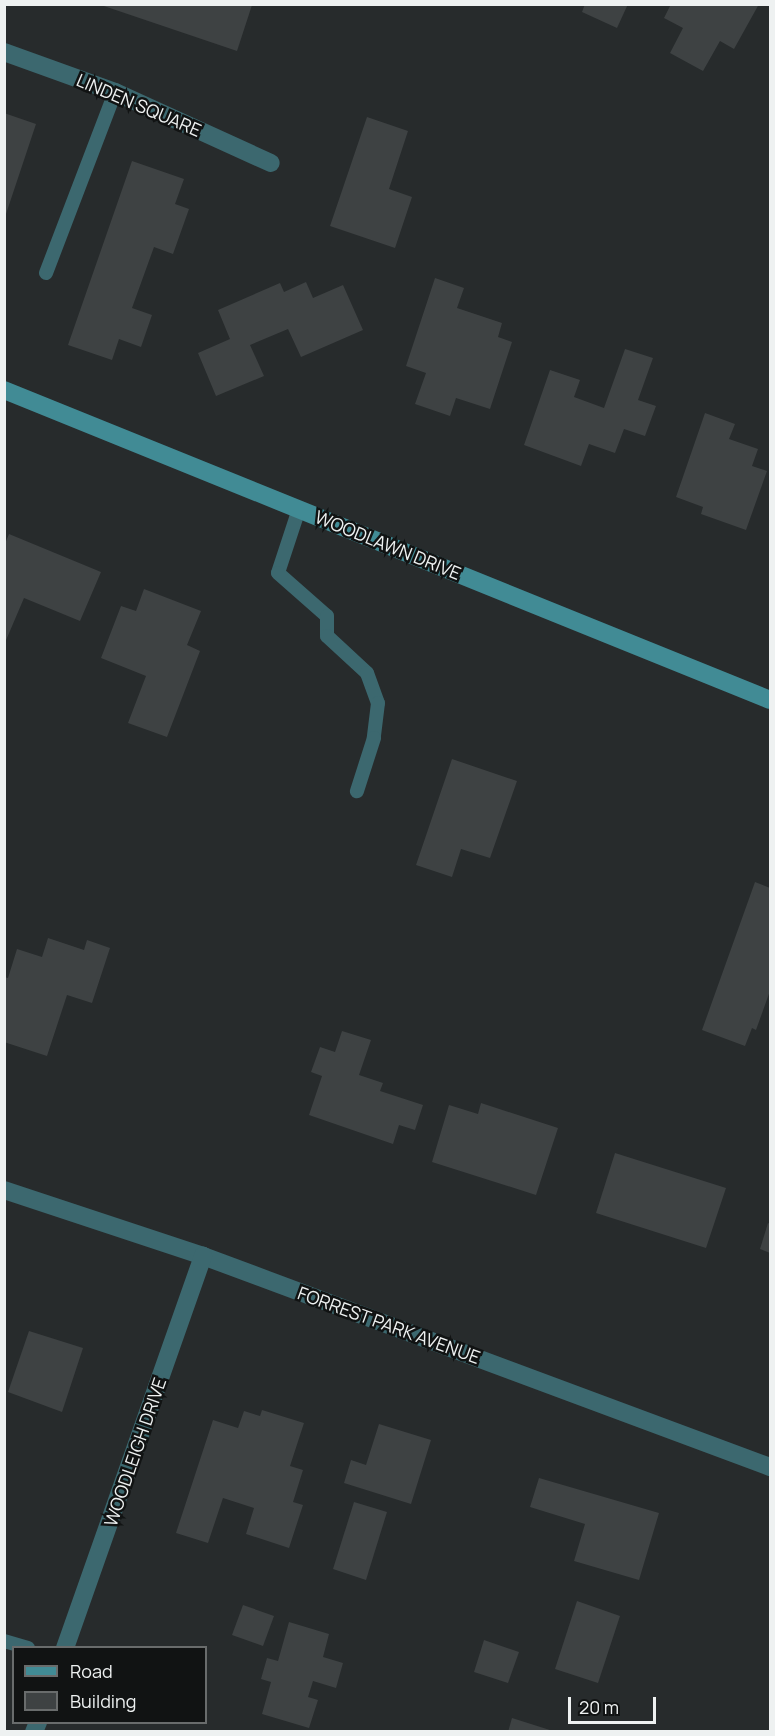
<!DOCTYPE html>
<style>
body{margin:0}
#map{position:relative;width:775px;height:1736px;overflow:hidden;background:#272b2c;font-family:Manrope,sans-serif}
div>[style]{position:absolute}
.building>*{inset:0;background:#3e4243}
.lane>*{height:14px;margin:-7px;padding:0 7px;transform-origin:7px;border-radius:7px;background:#3c686f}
.street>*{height:18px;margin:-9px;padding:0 9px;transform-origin:9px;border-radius:9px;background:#3c686f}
.secondary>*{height:18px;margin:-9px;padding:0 9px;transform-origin:9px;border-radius:9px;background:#418b95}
span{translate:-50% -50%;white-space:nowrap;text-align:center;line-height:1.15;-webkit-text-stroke:5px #111313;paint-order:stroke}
.street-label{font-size:18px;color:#eef1f1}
.frame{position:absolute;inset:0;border:6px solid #eef1f1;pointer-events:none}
.legend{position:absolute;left:12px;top:1646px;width:195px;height:78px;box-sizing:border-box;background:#111313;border:2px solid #696c6c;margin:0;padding:8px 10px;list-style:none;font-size:18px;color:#eef1f1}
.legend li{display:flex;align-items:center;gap:12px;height:30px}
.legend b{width:30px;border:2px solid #696c6c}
.scale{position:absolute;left:568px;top:1697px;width:88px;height:27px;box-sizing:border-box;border:3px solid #eef1f1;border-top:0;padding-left:8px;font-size:18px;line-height:21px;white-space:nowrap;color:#eef1f1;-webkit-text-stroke:4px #111313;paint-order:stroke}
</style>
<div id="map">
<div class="building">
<div style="clip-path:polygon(98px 4px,249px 4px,252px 5px,237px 51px)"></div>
<div style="clip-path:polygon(585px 4px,628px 4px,617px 28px,582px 12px)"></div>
<div style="clip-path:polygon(671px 4px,759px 4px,734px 49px,720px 41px,703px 71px,670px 53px,683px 28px,664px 18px)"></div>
<div style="clip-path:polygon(4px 113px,36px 124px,5px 217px,4px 217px)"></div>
<div style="clip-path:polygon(367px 117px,408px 131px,389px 189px,412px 197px,395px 248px,330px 226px)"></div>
<div style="clip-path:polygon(132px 161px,184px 179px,175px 204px,189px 209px,173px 254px,154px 247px,132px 308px,152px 315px,141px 347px,119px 339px,112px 360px,68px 345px)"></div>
<div style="clip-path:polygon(435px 278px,464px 288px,457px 308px,502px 323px,498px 337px,512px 342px,490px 409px,456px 398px,450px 416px,415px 404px,426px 373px,406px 366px)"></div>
<div style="clip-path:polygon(306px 282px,313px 298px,343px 285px,363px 330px,301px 357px,288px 329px,250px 345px,264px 376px,216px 396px,198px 353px,230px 339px,218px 310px,280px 283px,284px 292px)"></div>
<div style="clip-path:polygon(625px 349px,653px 358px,638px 400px,656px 406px,645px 436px,624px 429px,615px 453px,589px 444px,581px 466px,524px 445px,550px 370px,580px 380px,574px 397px,604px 408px)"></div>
<div style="clip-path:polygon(705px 413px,735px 424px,729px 439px,758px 449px,752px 466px,767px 471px,746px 530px,701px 514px,703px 507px,676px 497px)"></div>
<div style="clip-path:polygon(9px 534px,101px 572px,80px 621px,24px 598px,4px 645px,4px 546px)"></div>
<div style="clip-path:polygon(144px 589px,201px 611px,187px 645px,200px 651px,167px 737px,128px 723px,146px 676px,101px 658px,121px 606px,136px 611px)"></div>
<div style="clip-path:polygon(452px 759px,517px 781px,490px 858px,461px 849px,452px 877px,416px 865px)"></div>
<div style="clip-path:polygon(755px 882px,770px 888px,770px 991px,756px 1030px,752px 1028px,745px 1046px,702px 1030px)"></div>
<div style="clip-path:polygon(48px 938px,84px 950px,87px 940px,110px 948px,92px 1003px,67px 995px,47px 1056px,4px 1042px,4px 977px,8px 978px,17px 949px,42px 957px)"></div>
<div style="clip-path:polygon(342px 1031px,371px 1040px,359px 1075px,383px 1083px,380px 1091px,423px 1105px,415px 1130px,399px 1125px,393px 1144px,309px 1115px,322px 1076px,311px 1072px,320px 1047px,335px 1052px)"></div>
<div style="clip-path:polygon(481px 1103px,558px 1128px,536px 1195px,432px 1162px,449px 1105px,478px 1114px)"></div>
<div style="clip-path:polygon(615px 1153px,726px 1188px,706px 1248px,596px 1213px)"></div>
<div style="clip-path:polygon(768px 1223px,770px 1224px,770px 1253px,760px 1249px)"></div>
<div style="clip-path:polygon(29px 1331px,83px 1348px,62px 1412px,8px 1392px)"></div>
<div style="clip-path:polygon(262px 1410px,304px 1423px,290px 1466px,303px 1470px,293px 1502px,303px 1505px,289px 1548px,246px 1534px,254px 1508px,223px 1498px,208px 1543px,176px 1533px,213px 1420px,238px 1428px,244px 1411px,260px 1416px)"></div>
<div style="clip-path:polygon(379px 1424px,431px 1440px,411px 1504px,344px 1483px,351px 1460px,366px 1465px)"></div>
<div style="clip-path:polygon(539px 1478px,659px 1513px,639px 1580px,574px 1561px,585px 1524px,530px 1507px)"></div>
<div style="clip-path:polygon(354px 1502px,387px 1512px,366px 1580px,333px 1569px)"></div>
<div style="clip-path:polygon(577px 1601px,620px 1616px,598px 1683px,555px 1669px)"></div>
<div style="clip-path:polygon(243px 1605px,274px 1616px,263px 1646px,232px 1635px)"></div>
<div style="clip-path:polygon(289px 1622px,329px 1634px,323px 1657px,343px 1663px,336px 1688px,313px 1681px,308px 1697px,318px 1700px,309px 1728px,262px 1714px,271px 1682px,261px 1679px,267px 1658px,278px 1661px)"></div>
<div style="clip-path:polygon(484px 1640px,519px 1652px,508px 1683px,474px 1672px)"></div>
<div style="clip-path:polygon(512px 1718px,553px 1731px,553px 1732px,508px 1732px)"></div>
</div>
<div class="lane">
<div style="left:46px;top:273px;width:194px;rotate:-69.1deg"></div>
<div style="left:299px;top:509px;width:67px;rotate:108.2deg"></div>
<div style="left:278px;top:573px;width:65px;rotate:41.3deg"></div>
<div style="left:327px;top:616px;width:20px;rotate:90deg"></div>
<div style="left:327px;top:636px;width:54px;rotate:42.8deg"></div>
<div style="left:367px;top:673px;width:32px;rotate:70deg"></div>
<div style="left:378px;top:703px;width:35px;rotate:97deg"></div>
<div style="left:374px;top:738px;width:56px;rotate:107.8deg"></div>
<div style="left:4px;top:1641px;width:25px;rotate:16deg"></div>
</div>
<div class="street">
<div style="left:4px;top:52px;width:118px;rotate:19.8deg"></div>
<div style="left:115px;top:92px;width:171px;rotate:24.5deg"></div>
<div style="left:4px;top:1190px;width:210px;rotate:18.3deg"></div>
<div style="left:203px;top:1256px;width:605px;rotate:20.41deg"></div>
<div style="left:65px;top:1648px;width:416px;rotate:-70.6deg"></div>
<div style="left:34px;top:1732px;width:11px;rotate:-68deg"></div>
</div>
<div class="secondary">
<div style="left:4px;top:390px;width:826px;rotate:22.03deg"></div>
</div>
<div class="street-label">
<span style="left:139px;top:105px;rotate:23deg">LINDEN SQUARE</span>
<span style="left:388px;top:545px;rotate:22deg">WOODLAWN DRIVE</span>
<span style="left:389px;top:1325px;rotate:20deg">FORREST PARK AVENUE</span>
<span style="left:135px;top:1452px;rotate:-71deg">WOODLEIGH DRIVE</span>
</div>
<div class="frame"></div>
<ul class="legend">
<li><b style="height:8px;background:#418b95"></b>Road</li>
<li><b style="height:16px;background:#3e4243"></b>Building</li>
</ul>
<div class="scale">20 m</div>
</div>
